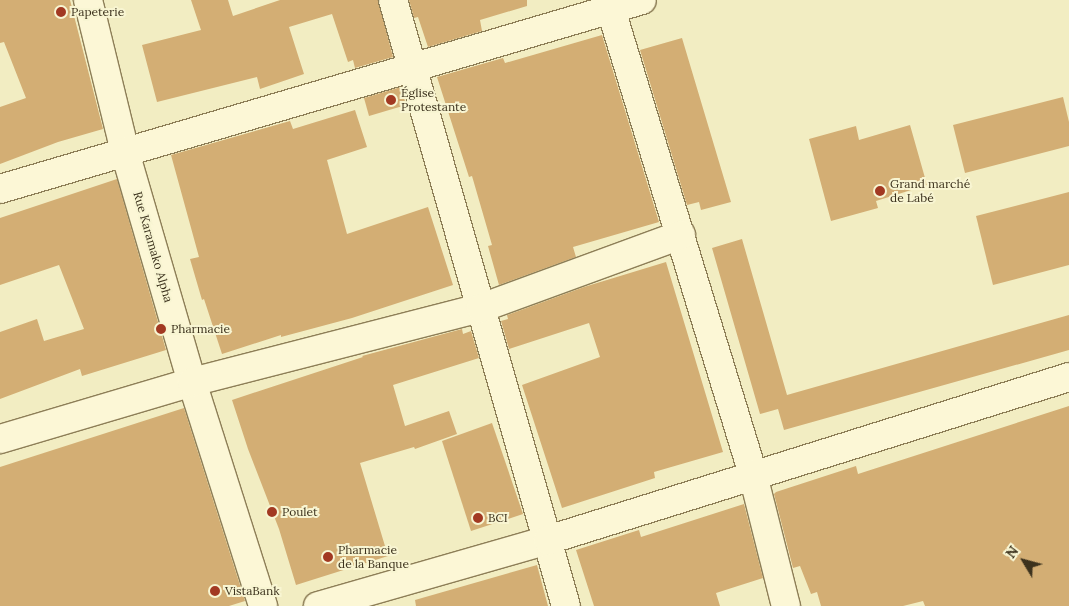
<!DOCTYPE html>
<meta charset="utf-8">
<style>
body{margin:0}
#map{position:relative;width:1069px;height:606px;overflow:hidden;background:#f2edc2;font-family:Lora,serif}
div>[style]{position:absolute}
.building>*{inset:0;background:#d3ae74}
.roads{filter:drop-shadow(1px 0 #8d7e57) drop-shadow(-1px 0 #8d7e57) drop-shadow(0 1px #8d7e57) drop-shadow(0 -1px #8d7e57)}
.minor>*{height:28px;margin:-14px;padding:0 14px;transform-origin:14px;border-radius:14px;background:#fcf7d6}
.dots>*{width:14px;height:14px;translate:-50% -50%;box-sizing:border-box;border:2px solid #f8f5d2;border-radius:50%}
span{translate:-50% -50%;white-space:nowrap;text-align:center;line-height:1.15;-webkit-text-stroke:4px #f8f5d2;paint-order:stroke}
.poi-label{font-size:12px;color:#3c321d}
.left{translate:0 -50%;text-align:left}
.street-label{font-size:12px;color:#3c321d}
.north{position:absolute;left:999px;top:536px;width:50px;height:50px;-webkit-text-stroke:4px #f8f5d2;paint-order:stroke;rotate:307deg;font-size:14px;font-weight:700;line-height:20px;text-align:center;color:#3c321d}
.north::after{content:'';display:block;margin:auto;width:18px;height:22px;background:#3c321d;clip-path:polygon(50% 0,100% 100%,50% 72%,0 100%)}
</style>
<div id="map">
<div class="building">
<div style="clip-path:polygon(0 0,70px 0,103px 129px,58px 142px,0 164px,0 107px,26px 98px,4px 42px,0 43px)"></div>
<div style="clip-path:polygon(191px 0,228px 0,233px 16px,280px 0,378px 0,393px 57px,355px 68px,353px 60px,348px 62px,332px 14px,289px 27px,304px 74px,260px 89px,257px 77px,157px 102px,142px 45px,201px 30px)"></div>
<div style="clip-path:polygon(409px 0,527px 0,527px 6px,480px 20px,482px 31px,428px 47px,418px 17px,414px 18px)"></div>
<div style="clip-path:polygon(602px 35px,659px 222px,573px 247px,576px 257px,499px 285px,488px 246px,492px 245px,472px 176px,469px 177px,437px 77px,503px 58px,505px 63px)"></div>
<div style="clip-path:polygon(682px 38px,731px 202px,701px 210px,699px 202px,687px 205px,640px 50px)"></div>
<div style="clip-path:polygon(401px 87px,406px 105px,369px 116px,364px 98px)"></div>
<div style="clip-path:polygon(1063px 97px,1069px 122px,1069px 146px,965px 173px,953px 125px)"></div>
<div style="clip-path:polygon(355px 110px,367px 147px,327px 160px,347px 234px,428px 207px,453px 285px,352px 318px,281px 337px,281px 335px,222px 354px,204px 299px,202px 300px,190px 259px,199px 257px,171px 155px,290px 121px,293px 129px)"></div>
<div style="clip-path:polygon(910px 125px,927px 185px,876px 201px,878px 208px,831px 221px,809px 139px,856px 126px,859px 140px)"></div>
<div style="clip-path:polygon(117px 179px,166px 350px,82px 376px,80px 369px,0 399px,0 332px,37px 319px,44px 341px,84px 329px,59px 265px,0 285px,0 218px)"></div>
<div style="clip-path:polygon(1069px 192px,1069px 265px,993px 285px,976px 216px)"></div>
<div style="clip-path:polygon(742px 239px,787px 395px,1069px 315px,1069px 350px,784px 430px,778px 409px,760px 414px,712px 248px)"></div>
<div style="clip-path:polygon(666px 262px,723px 452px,654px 472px,655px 478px,562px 508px,522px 385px,600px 357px,589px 323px,509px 349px,501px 321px,508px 319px,507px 315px,584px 287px)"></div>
<div style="clip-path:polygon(462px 329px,463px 334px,471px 331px,479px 358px,393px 385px,405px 426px,449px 411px,457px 434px,415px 449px,414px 447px,360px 463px,388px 556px,296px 585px,279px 529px,248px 449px,232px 400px,363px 357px,362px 356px)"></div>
<div style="clip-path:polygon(1069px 406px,1069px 606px,925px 606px,923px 601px,903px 606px,821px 606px,817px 592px,811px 594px,800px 566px,793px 568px,774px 494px,776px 492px,856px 466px,858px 474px)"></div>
<div style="clip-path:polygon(184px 408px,245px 601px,229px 606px,0 606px,0 467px)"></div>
<div style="clip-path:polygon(492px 423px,523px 514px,471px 531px,442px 441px)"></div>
<div style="clip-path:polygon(744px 504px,763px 578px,716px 593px,720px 606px,594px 606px,576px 550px,639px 530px,641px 537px)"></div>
<div style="clip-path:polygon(537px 565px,548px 606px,416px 606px,415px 600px)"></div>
</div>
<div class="roads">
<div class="minor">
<div style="left:88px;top:0;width:156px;rotate:76.3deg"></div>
<div style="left:125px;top:152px;width:240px;rotate:73.8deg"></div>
<div style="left:192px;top:382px;width:235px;rotate:72.4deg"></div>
<div style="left:393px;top:0;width:630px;rotate:74.07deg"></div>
<div style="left:608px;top:0;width:497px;rotate:73deg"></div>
<div style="left:753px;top:475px;width:135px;rotate:75.9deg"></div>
<div style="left:0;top:189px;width:669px;rotate:-16.4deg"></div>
<div style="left:0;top:439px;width:200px;rotate:-16.5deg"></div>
<div style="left:192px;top:382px;width:298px;rotate:-14.4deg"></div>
<div style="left:481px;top:308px;width:213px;rotate:-20.1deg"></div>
<div style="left:318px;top:606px;width:239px;rotate:-16deg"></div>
<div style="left:548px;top:540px;width:546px;rotate:-17.37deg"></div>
</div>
</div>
<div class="dots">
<div style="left:61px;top:12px;background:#a23922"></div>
<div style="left:391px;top:100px;background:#a23922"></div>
<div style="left:880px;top:191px;background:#a23922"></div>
<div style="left:161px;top:329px;background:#a23922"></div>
<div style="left:272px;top:512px;background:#a23922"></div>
<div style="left:478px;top:518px;background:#a23922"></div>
<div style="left:328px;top:557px;background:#a23922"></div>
<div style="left:215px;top:591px;background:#a23922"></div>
</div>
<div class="poi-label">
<span class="left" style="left:71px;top:12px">Papeterie</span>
<span class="left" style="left:401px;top:100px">Église<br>Protestante</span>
<span class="left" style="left:890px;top:191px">Grand marché<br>de Labé</span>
<span class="left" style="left:171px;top:329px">Pharmacie</span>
<span class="left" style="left:282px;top:512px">Poulet</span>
<span class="left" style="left:488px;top:518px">BCI</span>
<span class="left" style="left:338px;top:557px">Pharmacie<br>de la Banque</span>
<span class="left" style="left:225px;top:591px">VistaBank</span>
</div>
<div class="street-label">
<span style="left:153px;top:247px;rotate:74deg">Rue Karamako Alpha</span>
</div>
<div class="north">N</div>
</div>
